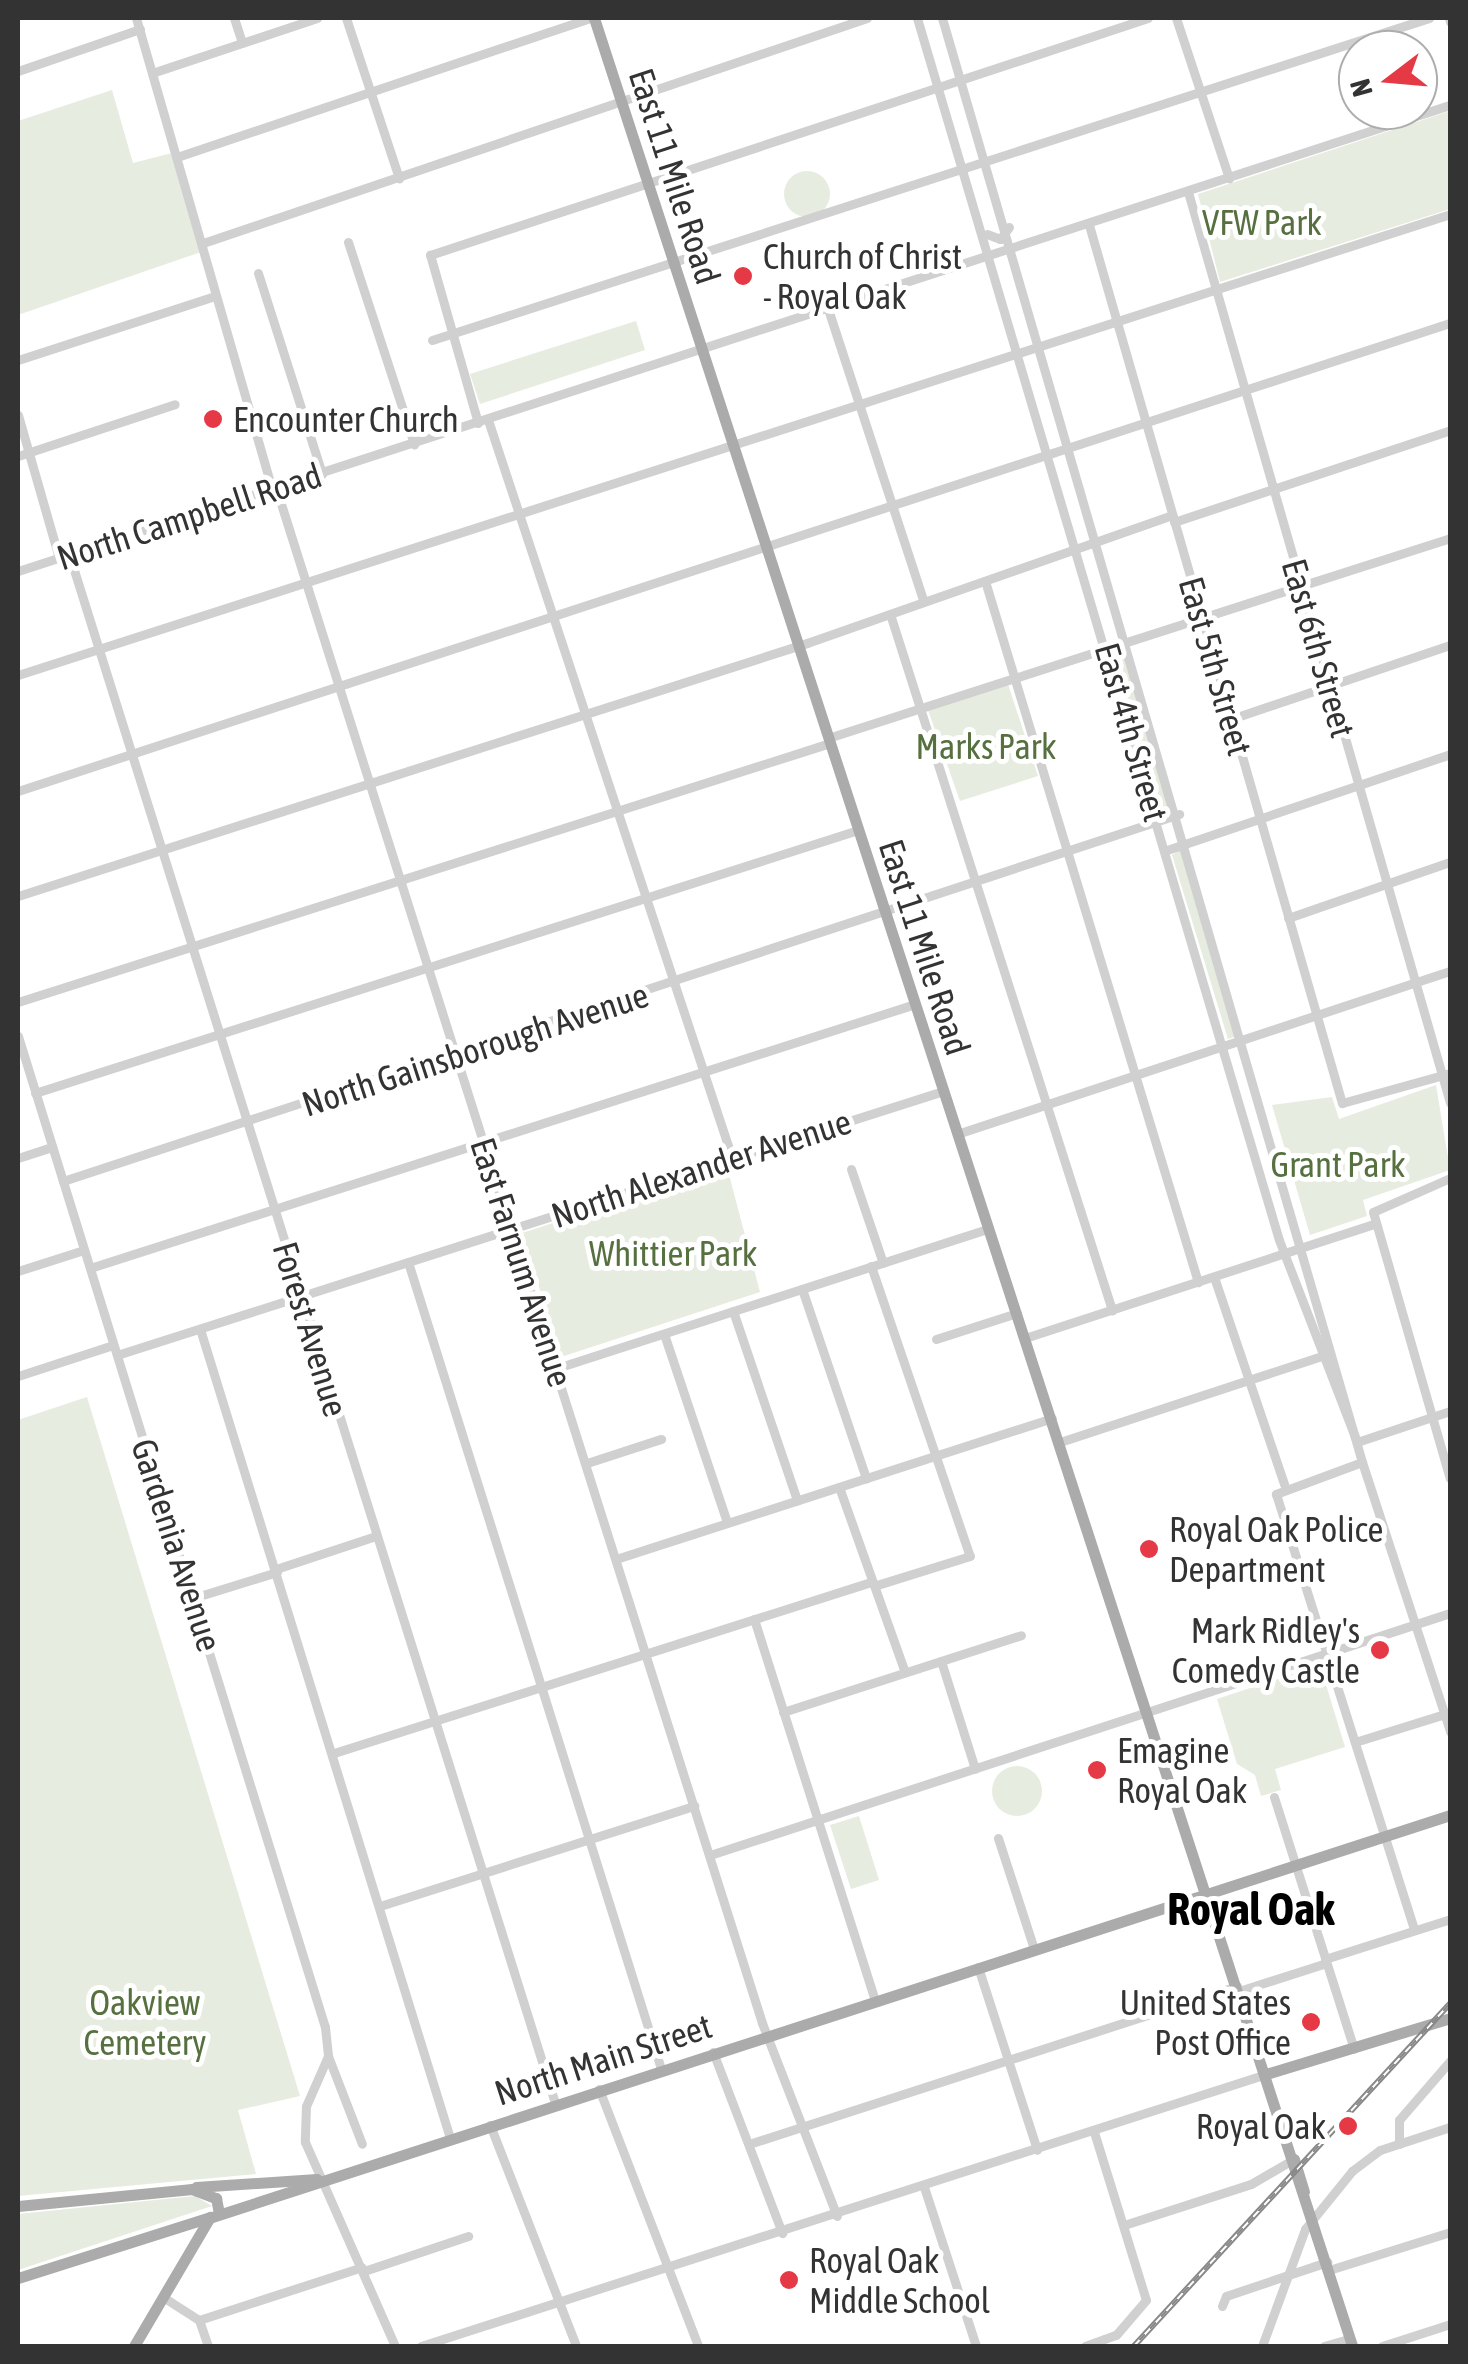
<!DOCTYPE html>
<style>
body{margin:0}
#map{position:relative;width:1468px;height:2364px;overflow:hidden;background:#fff;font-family:"Asap Condensed",sans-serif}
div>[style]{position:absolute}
.green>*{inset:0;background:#e6ecdf}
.round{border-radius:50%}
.minor>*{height:9px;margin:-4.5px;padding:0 4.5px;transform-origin:4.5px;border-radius:4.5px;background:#d0d0d0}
.major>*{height:11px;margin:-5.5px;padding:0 5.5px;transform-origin:5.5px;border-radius:5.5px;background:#ababab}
.rail>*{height:6px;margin-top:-3px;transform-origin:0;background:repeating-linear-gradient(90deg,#fff 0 8px,#888 0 16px);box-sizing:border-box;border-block:2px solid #888}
.dots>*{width:28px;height:28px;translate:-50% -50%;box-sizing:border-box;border:5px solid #fff;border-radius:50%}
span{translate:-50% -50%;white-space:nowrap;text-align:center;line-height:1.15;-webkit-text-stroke:10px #fff;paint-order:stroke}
.street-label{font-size:35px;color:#333}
.park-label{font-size:35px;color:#56703f}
.poi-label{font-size:35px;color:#333}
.left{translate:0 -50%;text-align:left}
.right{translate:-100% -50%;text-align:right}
.district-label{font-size:45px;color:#000;font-weight:700}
.frame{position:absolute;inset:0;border:20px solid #333;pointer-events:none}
.north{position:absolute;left:1338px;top:30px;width:100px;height:100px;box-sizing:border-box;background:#fff;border:2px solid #adadad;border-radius:50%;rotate:254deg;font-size:28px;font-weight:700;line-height:40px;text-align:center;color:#333}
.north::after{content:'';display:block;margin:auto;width:35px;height:45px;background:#e63946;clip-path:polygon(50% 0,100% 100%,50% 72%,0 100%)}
</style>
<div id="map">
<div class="green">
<div style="clip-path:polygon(112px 90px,133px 163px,172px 153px,201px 252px,18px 315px,18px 121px)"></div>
<div style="clip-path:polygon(1450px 111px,1450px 209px,1220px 282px,1198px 194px)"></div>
<div class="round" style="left:784px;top:171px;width:46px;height:46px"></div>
<div style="clip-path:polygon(636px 321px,645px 350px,480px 404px,470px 374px)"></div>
<div style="clip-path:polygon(1124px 649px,1172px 812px,1163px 815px,1114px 654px)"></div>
<div style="clip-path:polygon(1008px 684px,1038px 776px,960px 801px,928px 710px)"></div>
<div style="clip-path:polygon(1183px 848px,1237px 1036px,1228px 1039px,1172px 855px)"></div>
<div style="clip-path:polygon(1436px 1085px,1450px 1170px,1363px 1200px,1367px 1216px,1310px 1235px,1272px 1105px,1332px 1097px,1339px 1119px)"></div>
<div style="clip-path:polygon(727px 1167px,760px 1292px,561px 1357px,522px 1233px)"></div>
<div style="clip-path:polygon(87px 1397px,300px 2096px,238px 2110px,256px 2174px,18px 2196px,18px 1420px)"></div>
<div style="clip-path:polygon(1320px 1665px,1345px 1747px,1275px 1769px,1281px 1790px,1261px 1796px,1255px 1775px,1237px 1764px,1217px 1699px)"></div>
<div class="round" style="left:992px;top:1766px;width:50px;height:50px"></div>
<div style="clip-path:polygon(859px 1816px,879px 1880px,851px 1889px,830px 1825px)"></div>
<div style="clip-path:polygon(195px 2196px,212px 2206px,18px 2270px,18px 2214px)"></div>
</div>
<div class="minor">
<div style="left:136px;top:18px;width:491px;rotate:73.9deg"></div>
<div style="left:234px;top:18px;width:26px;rotate:72deg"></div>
<div style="left:346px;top:18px;width:169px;rotate:71.7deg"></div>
<div style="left:917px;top:18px;width:1274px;rotate:73.5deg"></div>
<div style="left:1279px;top:1240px;width:217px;rotate:68.9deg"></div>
<div style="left:942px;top:18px;width:1504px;rotate:73.78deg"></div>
<div style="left:1362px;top:1462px;width:284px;rotate:71.9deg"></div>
<div style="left:1176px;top:18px;width:169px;rotate:71.7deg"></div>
<div style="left:1449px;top:18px;width:4px;rotate:76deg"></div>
<div style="left:18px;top:71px;width:129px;rotate:-19deg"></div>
<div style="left:152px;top:73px;width:174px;rotate:-18.4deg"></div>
<div style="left:177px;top:157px;width:436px;rotate:-18.6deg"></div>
<div style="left:1188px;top:192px;width:948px;rotate:73.95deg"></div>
<div style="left:1089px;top:225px;width:914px;rotate:73.93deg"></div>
<div style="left:1342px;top:1103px;width:112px;rotate:-15.5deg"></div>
<div style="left:987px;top:234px;width:14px;rotate:21deg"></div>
<div style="left:1000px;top:239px;width:15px;rotate:-53deg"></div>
<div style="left:348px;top:242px;width:213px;rotate:71.9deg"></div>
<div style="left:203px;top:243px;width:701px;rotate:-18.72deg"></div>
<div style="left:258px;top:273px;width:211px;rotate:72.3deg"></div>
<div style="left:828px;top:309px;width:308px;rotate:71.9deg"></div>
<div style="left:432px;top:340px;width:1048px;rotate:-17.9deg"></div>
<div style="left:18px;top:360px;width:207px;rotate:-18deg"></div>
<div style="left:18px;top:415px;width:149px;rotate:74deg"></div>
<div style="left:488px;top:420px;width:777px;rotate:71.7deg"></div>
<div style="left:478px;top:423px;width:175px;rotate:-105.9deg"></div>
<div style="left:430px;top:255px;width:756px;rotate:-18.27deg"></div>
<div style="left:18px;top:456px;width:165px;rotate:-18.3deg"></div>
<div style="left:276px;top:488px;width:1610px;rotate:72.43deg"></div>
<div style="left:762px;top:2023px;width:207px;rotate:68.8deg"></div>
<div style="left:1174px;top:522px;width:291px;rotate:-18.4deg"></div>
<div style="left:69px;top:554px;width:1623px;rotate:72.58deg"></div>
<div style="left:18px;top:571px;width:1506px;rotate:-18.03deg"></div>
<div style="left:985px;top:581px;width:733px;rotate:73.1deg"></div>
<div style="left:890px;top:614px;width:731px;rotate:72.31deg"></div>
<div style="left:18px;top:675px;width:1504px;rotate:-17.84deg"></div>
<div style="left:1231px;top:719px;width:231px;rotate:-18.7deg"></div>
<div style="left:828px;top:738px;width:653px;rotate:-17.82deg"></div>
<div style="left:18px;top:791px;width:1507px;rotate:-18.1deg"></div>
<div style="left:1167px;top:850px;width:299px;rotate:-18.7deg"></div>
<div style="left:18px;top:896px;width:829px;rotate:-17.78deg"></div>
<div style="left:807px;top:643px;width:387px;rotate:-19.3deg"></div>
<div style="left:1288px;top:918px;width:171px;rotate:-19.1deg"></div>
<div style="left:18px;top:1002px;width:852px;rotate:-17.69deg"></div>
<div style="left:18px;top:1036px;width:1037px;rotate:72.79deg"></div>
<div style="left:325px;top:2027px;width:29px;rotate:84deg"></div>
<div style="left:328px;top:2056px;width:55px;rotate:113.7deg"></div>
<div style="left:306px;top:2106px;width:36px;rotate:92deg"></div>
<div style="left:305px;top:2142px;width:223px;rotate:66.2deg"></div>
<div style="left:35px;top:1093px;width:864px;rotate:-17.72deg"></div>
<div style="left:957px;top:1134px;width:519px;rotate:-18.3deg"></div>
<div style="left:18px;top:1158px;width:36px;rotate:-18deg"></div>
<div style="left:851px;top:1169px;width:99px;rotate:71.2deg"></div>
<div style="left:1450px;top:1178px;width:84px;rotate:156.2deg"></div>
<div style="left:1373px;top:1212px;width:277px;rotate:73.9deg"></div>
<div style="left:63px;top:1181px;width:1175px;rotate:-18.2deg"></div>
<div style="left:408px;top:1262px;width:846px;rotate:72.59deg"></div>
<div style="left:871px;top:1266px;width:306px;rotate:71.2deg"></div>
<div style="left:970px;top:1556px;width:97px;rotate:162.7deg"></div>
<div style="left:90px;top:1268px;width:866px;rotate:-17.74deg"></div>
<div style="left:18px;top:1271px;width:69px;rotate:-17.7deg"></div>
<div style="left:1214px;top:1277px;width:219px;rotate:71.3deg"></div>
<div style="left:802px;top:1289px;width:200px;rotate:71.3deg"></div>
<div style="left:733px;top:1311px;width:200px;rotate:71.3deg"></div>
<div style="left:200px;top:1329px;width:847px;rotate:72.83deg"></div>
<div style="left:664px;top:1334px;width:198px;rotate:71.5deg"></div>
<div style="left:1025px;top:1338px;width:369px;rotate:-18.1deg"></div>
<div style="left:936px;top:1339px;width:85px;rotate:-17.8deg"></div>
<div style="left:117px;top:1355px;width:867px;rotate:-17.72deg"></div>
<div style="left:557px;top:1368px;width:453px;rotate:-17.9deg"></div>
<div style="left:18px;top:1376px;width:100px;rotate:-18.1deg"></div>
<div style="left:1060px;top:1442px;width:282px;rotate:-18.2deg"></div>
<div style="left:1357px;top:1442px;width:98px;rotate:-18.4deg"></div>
<div style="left:1362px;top:1462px;width:92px;rotate:159.6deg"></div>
<div style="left:1276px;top:1494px;width:457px;rotate:72.4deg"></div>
<div style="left:587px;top:1463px;width:78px;rotate:-18deg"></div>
<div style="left:839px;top:1487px;width:196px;rotate:70.4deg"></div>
<div style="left:616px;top:1559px;width:458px;rotate:-17.9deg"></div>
<div style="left:276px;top:1569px;width:105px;rotate:-18.3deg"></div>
<div style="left:193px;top:1598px;width:88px;rotate:-17.2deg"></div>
<div style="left:754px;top:1619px;width:400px;rotate:72.4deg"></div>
<div style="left:941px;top:1661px;width:113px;rotate:72.5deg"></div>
<div style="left:783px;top:1712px;width:250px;rotate:-17.9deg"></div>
<div style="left:1355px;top:1742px;width:97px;rotate:-17.3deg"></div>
<div style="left:334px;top:1753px;width:564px;rotate:-17.66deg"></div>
<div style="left:1274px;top:1797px;width:264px;rotate:72.4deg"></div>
<div style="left:998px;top:1838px;width:117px;rotate:72deg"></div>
<div style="left:710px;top:1855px;width:779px;rotate:-18.11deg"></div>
<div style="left:380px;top:1906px;width:330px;rotate:-17.7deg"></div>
<div style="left:1325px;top:1959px;width:131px;rotate:-17.7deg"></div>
<div style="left:978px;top:1967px;width:192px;rotate:72.1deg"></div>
<div style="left:1239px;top:1991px;width:91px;rotate:-17.8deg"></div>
<div style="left:713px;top:2052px;width:194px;rotate:69.1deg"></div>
<div style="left:328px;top:2056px;width:94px;rotate:68.9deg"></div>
<div style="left:599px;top:2089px;width:275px;rotate:68.9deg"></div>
<div style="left:490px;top:2125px;width:237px;rotate:68.7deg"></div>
<div style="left:749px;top:2144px;width:513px;rotate:-17.94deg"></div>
<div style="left:1399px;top:2144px;width:24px;rotate:-90deg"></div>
<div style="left:1399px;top:2120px;width:78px;rotate:-49.2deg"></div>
<div style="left:924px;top:2187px;width:167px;rotate:71.9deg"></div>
<div style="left:1124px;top:2225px;width:133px;rotate:-17.9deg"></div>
<div style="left:1251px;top:2184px;width:50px;rotate:-30.2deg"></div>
<div style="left:1329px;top:2270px;width:127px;rotate:-17.4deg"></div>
<div style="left:364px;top:2271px;width:110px;rotate:-18.6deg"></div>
<div style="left:163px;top:2297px;width:43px;rotate:32.6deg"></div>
<div style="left:199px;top:2320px;width:28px;rotate:71deg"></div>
<div style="left:1222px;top:2306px;width:11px;rotate:-68deg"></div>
<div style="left:1226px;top:2296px;width:107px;rotate:-18.6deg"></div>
<div style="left:199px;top:2320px;width:171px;rotate:-18deg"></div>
<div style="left:421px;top:2346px;width:888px;rotate:-17.84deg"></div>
<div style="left:1085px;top:2346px;width:33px;rotate:-20deg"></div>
<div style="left:1116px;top:2335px;width:46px;rotate:-49.4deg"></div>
<div style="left:1146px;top:2300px;width:176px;rotate:-107.2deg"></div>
<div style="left:1262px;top:2346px;width:125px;rotate:-69.8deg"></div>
<div style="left:1305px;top:2229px;width:75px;rotate:-51deg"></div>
<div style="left:1352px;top:2171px;width:35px;rotate:-37deg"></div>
<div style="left:1380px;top:2150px;width:74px;rotate:-18.2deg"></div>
<div style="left:1324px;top:2346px;width:26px;rotate:-16deg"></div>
<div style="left:1382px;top:2346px;width:71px;rotate:-17.9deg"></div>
</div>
<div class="major">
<div style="left:594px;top:18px;width:2448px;rotate:71.96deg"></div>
<div style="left:1266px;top:2074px;width:192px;rotate:-16.9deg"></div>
<div style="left:1294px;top:2159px;width:34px;rotate:73deg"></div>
<div style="left:196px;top:2187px;width:121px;rotate:-3.8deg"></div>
<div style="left:18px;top:2206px;width:175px;rotate:-5.6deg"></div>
<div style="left:192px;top:2189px;width:26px;rotate:21deg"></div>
<div style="left:216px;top:2198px;width:16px;rotate:79deg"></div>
<div style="left:206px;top:2219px;width:1308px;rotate:-17.99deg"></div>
<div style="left:18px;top:2278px;width:201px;rotate:-17.6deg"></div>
<div style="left:134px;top:2346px;width:150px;rotate:-59.5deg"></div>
</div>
<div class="rail">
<div style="left:1134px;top:2346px;width:466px;rotate:-47.3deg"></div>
</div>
<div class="dots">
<div style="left:743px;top:276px;background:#e63946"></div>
<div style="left:213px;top:419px;background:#e63946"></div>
<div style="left:1149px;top:1549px;background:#e63946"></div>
<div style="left:1380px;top:1650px;background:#e63946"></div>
<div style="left:1097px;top:1770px;background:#e63946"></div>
<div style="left:1311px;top:2022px;background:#e63946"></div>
<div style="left:1348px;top:2126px;background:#e63946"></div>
<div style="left:789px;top:2280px;background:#e63946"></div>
</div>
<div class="street-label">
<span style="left:675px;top:176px;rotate:72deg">East 11 Mile Road</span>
<span style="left:189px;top:516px;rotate:-18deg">North Campbell Road</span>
<span style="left:1319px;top:648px;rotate:74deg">East 6th Street</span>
<span style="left:1216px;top:666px;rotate:74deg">East 5th Street</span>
<span style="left:1132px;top:732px;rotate:74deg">East 4th Street</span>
<span style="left:925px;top:947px;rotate:72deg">East 11 Mile Road</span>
<span style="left:475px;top:1049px;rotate:-18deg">North Gainsborough Avenue</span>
<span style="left:701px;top:1168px;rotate:-18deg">North Alexander Avenue</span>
<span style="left:522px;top:1262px;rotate:72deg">East Farnum Avenue</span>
<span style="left:311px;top:1329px;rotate:73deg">Forest Avenue</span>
<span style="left:177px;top:1545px;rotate:72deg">Gardenia Avenue</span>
<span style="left:603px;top:2059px;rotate:-18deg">North Main Street</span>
</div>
<div class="park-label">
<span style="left:1262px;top:222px">VFW Park</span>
<span style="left:986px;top:746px">Marks Park</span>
<span style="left:1338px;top:1164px">Grant Park</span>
<span style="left:673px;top:1253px">Whittier Park</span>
<span style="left:145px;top:2022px">Oakview<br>Cemetery</span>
</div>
<div class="poi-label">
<span class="left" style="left:763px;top:276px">Church of Christ<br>- Royal Oak</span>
<span class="left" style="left:233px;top:419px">Encounter Church</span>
<span class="left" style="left:1169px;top:1549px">Royal Oak Police<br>Department</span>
<span class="right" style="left:1360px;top:1650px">Mark Ridley's<br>Comedy Castle</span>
<span class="left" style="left:1117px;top:1770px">Emagine<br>Royal Oak</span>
<span class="right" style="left:1291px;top:2022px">United States<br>Post Office</span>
<span class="right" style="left:1326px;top:2126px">Royal Oak</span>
<span class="left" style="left:809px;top:2280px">Royal Oak<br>Middle School</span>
</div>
<div class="district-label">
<span style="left:1251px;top:1910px">Royal Oak</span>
</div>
<div class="frame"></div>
<div class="north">N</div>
</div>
